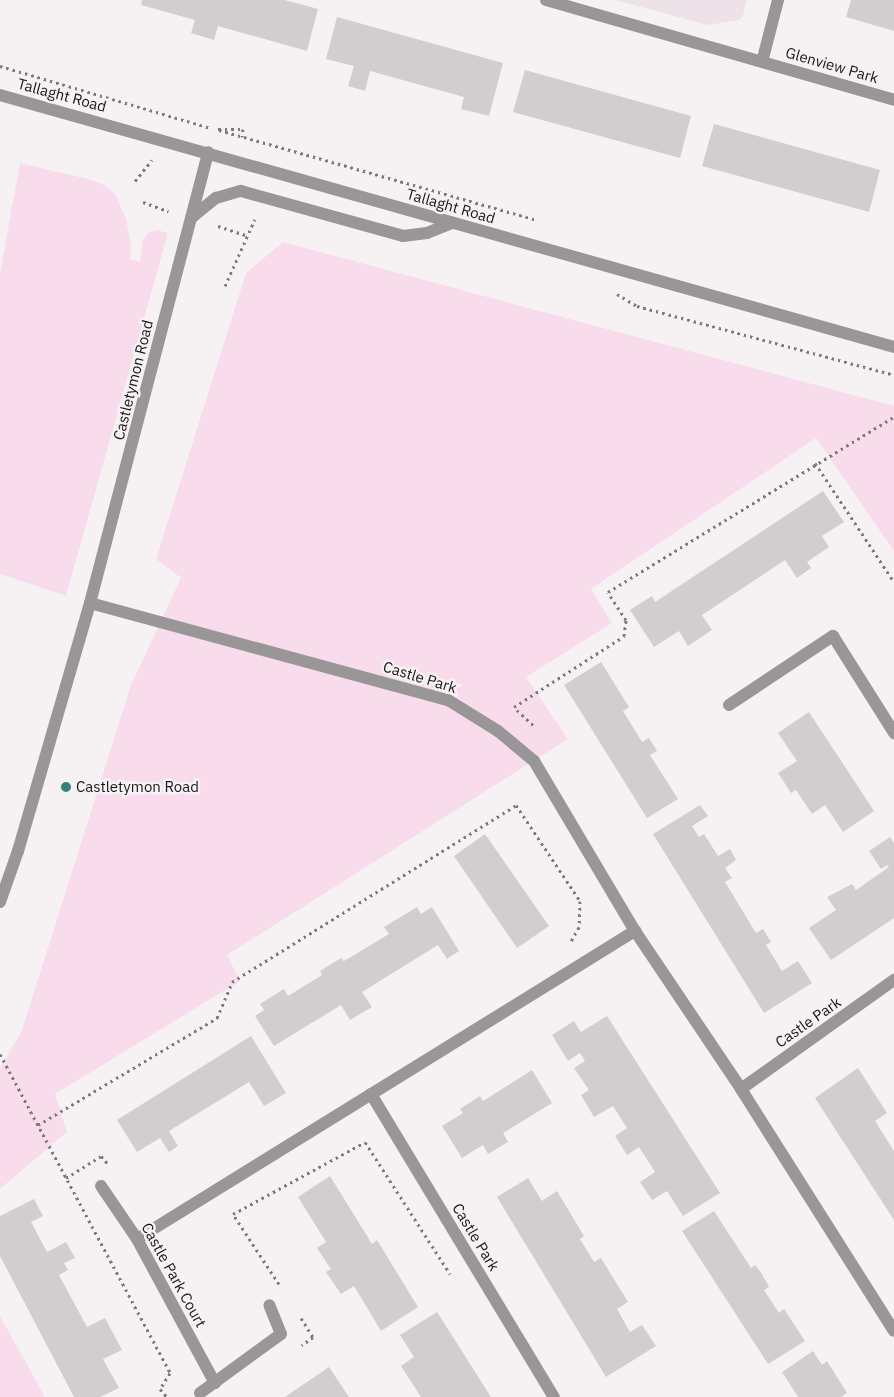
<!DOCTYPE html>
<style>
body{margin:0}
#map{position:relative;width:894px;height:1397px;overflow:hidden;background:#f6f2f4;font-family:"IBM Plex Sans",sans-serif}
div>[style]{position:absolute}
.built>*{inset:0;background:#eee2e9}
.green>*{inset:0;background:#f8dcec}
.building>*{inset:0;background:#d2ced0}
.path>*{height:3px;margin-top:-1.5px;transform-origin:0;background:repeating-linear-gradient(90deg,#7d7a7b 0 2.5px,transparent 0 6.5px)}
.minor>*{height:12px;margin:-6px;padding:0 6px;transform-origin:6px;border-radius:6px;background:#989697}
.dots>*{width:14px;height:14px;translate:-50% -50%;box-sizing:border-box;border:2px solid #f6f2f4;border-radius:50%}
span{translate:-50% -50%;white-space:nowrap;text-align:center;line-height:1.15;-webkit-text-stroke:5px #f6f2f4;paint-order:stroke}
.street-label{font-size:15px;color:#191718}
.poi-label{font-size:15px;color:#191718}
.left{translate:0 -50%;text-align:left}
</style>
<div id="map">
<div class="built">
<div style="clip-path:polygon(615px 0,747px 0,743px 16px,739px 20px,708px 25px)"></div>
</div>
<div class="green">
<div style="clip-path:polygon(20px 163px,88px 179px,104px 185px,115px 194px,126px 219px,131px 247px,130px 259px,140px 262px,142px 242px,148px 233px,157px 230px,168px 233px,66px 596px,0 574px,0 273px)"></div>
<div style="clip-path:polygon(283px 242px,894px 406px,894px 551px,816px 438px,591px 589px,612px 623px,526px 677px,568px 739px,227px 955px,240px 981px,55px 1094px,67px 1132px,0 1189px,0 1069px,22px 1030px,131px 685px,181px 578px,156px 559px,246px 273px)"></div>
<div style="clip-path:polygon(0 1316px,45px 1397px,0 1397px)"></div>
</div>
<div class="building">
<div style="clip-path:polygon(142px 0,285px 0,318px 9px,307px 51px,218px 26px,214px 40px,191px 33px,195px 20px,141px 5px)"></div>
<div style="clip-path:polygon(851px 0,894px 0,894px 31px,846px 17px)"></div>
<div style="clip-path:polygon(337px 17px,503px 63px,489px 116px,461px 109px,464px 97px,370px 71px,365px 91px,348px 86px,354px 66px,326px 59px)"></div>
<div style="clip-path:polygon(525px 70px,691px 116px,680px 158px,513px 112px)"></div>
<div style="clip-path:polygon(714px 124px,880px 170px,869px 212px,702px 166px)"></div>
<div style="clip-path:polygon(823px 491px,844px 522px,822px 536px,829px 547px,807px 562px,811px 568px,797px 578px,785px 560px,702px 615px,712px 630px,688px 646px,679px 631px,654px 647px,630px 610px,652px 596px,655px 602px)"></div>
<div style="clip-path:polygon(601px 662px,629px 707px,623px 711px,642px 742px,649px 738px,657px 751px,650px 755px,678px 799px,647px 818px,564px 685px)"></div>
<div style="clip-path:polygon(809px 712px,874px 811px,843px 832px,825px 805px,812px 814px,796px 790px,791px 793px,778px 773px,797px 761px,778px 733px)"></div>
<div style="clip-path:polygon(700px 805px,708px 816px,692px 826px,699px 837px,704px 834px,718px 856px,730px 849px,736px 860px,725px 868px,732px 878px,725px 882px,756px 933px,763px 929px,771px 942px,766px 945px,782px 971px,798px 961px,812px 983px,764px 1013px,653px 834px)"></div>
<div style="clip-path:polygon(485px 834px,549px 926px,517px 948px,454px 856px)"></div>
<div style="clip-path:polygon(890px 837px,894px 843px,894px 918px,831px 960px,809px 928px,836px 910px,827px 897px,852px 884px,856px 890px,889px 867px,887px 865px,881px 869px,869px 851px)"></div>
<div style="clip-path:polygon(417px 907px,421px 914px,432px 907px,459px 951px,447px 959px,438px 945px,362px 992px,372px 1007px,350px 1020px,341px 1005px,274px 1046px,255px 1016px,264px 1010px,260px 1004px,284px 989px,288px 996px,322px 975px,320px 971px,341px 958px,344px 961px,389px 934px,384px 927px)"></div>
<div style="clip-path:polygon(607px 1016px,720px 1193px,683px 1216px,667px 1191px,652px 1200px,640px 1182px,655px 1172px,639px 1147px,627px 1155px,615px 1136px,627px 1128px,613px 1106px,594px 1117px,581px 1095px,589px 1090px,574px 1068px,585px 1061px,580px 1053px,568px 1061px,552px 1035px,574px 1021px,581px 1032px)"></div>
<div style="clip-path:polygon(251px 1036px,286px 1093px,264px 1106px,249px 1082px,169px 1131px,178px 1146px,169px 1152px,160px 1138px,137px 1152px,117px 1120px)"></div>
<div style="clip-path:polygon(858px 1068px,887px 1113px,875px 1121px,894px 1151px,894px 1220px,815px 1098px)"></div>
<div style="clip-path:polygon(532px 1070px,552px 1103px,503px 1133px,508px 1142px,488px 1154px,483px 1145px,462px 1158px,442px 1126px,463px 1113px,460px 1109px,480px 1096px,483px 1101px)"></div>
<div style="clip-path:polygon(330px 1176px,372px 1244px,377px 1240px,418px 1307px,381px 1331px,354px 1286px,341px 1294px,326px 1272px,331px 1269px,317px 1248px,326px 1242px,298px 1197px)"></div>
<div style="clip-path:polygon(528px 1178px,542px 1201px,557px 1191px,584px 1236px,580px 1239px,594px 1262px,601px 1258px,628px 1302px,617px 1309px,630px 1332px,642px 1325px,656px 1346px,606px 1377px,497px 1197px)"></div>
<div style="clip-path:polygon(34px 1199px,43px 1216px,31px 1222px,47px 1252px,66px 1242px,75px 1258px,64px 1263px,68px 1270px,59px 1275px,87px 1327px,105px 1318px,122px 1350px,103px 1359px,119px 1388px,100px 1397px,74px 1397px,0 1256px,0 1216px)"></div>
<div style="clip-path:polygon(714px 1211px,751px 1268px,755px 1265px,762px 1274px,769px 1287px,764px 1290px,779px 1313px,784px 1309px,805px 1341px,768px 1364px,682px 1231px)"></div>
<div style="clip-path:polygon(437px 1312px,451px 1334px,491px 1397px,421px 1397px,401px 1366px,414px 1357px,400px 1335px)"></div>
<div style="clip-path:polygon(813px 1351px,822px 1365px,827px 1361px,847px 1393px,841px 1397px,798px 1397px,782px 1372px)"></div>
<div style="clip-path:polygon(329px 1367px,349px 1397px,285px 1397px,301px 1386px)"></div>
</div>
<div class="path">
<div style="left:0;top:66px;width:219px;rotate:16.4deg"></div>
<div style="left:218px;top:129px;width:25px"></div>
<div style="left:243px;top:129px;width:8px;rotate:97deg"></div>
<div style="left:219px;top:130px;width:330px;rotate:15.8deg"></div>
<div style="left:135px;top:181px;width:27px;rotate:-51deg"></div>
<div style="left:143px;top:202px;width:27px;rotate:20deg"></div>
<div style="left:218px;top:226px;width:29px;rotate:18deg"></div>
<div style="left:225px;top:286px;width:73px;rotate:-65.9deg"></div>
<div style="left:617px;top:294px;width:23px;rotate:31deg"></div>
<div style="left:637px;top:306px;width:266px;rotate:15deg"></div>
<div style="left:815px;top:463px;width:143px;rotate:56.4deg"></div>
<div style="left:533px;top:725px;width:26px;rotate:-137deg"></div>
<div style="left:514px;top:707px;width:131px;rotate:-32.8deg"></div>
<div style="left:624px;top:636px;width:16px;rotate:-83deg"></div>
<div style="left:626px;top:620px;width:33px;rotate:-123deg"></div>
<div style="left:608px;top:592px;width:335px;rotate:-31.5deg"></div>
<div style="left:0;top:1054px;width:361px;rotate:61.9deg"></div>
<div style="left:170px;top:1373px;width:19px;rotate:122deg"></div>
<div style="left:160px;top:1389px;width:11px;rotate:49deg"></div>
<div style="left:38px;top:1125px;width:209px;rotate:-30.9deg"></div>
<div style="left:217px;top:1018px;width:39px;rotate:-67deg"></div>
<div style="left:232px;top:982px;width:335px;rotate:-31.9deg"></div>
<div style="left:516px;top:805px;width:115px;rotate:56.3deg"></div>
<div style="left:580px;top:901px;width:26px;rotate:92deg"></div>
<div style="left:579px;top:927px;width:18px;rotate:119deg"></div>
<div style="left:66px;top:1178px;width:41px;rotate:-32.2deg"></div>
<div style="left:101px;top:1156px;width:11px;rotate:49deg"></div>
<div style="left:279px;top:1284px;width:84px;rotate:-123.3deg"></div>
<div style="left:233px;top:1214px;width:150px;rotate:-28.6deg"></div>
<div style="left:365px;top:1142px;width:157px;rotate:57.2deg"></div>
<div style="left:301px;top:1318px;width:22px;rotate:58deg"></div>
<div style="left:313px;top:1337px;width:14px;rotate:144deg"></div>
</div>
<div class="minor">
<div style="left:546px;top:0;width:362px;rotate:16deg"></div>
<div style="left:762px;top:62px;width:64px;rotate:-75.5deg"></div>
<div style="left:0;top:95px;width:929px;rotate:15.74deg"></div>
<div style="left:191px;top:218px;width:32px;rotate:-39deg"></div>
<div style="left:216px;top:198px;width:26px;rotate:-16deg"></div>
<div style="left:241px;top:191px;width:168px;rotate:15.5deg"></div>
<div style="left:403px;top:236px;width:24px;rotate:-7deg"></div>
<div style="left:427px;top:233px;width:27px;rotate:-22deg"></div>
<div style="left:90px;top:603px;width:371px;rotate:15.2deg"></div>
<div style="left:448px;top:700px;width:59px;rotate:31.8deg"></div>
<div style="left:498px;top:731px;width:47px;rotate:39.8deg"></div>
<div style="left:534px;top:761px;width:198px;rotate:59.3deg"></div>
<div style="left:635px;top:931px;width:190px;rotate:56.1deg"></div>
<div style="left:741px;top:1089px;width:286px;rotate:57.7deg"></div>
<div style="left:729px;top:705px;width:125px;rotate:-33.6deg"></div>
<div style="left:833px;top:636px;width:115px;rotate:57.8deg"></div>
<div style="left:0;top:902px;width:54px;rotate:-70.6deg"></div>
<div style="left:18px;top:851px;width:258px;rotate:-73.8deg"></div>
<div style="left:90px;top:603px;width:466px;rotate:-75.3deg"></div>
<div style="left:741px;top:1089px;width:188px;rotate:-35.5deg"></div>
<div style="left:371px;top:1094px;width:354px;rotate:58.9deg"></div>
<div style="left:101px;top:1186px;width:64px;rotate:55.8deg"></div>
<div style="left:137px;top:1239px;width:164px;rotate:61.6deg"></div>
<div style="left:137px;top:1239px;width:586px;rotate:-31.74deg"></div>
<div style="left:200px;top:1393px;width:100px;rotate:-36.1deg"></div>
<div style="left:281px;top:1334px;width:31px;rotate:-112deg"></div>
</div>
<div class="dots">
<div style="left:66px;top:787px;background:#37807d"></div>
</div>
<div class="street-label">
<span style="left:832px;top:65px;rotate:16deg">Glenview Park</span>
<span style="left:62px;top:95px;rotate:15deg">Tallaght Road</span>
<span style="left:451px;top:206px;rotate:16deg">Tallaght Road</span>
<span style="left:133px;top:380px;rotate:-76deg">Castletymon Road</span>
<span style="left:420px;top:677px;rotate:17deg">Castle Park</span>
<span style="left:808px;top:1022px;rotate:-35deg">Castle Park</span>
<span style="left:476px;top:1237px;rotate:59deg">Castle Park</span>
<span style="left:174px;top:1275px;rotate:61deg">Castle Park Court</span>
</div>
<div class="poi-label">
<span class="left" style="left:76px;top:787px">Castletymon Road</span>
</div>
</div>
